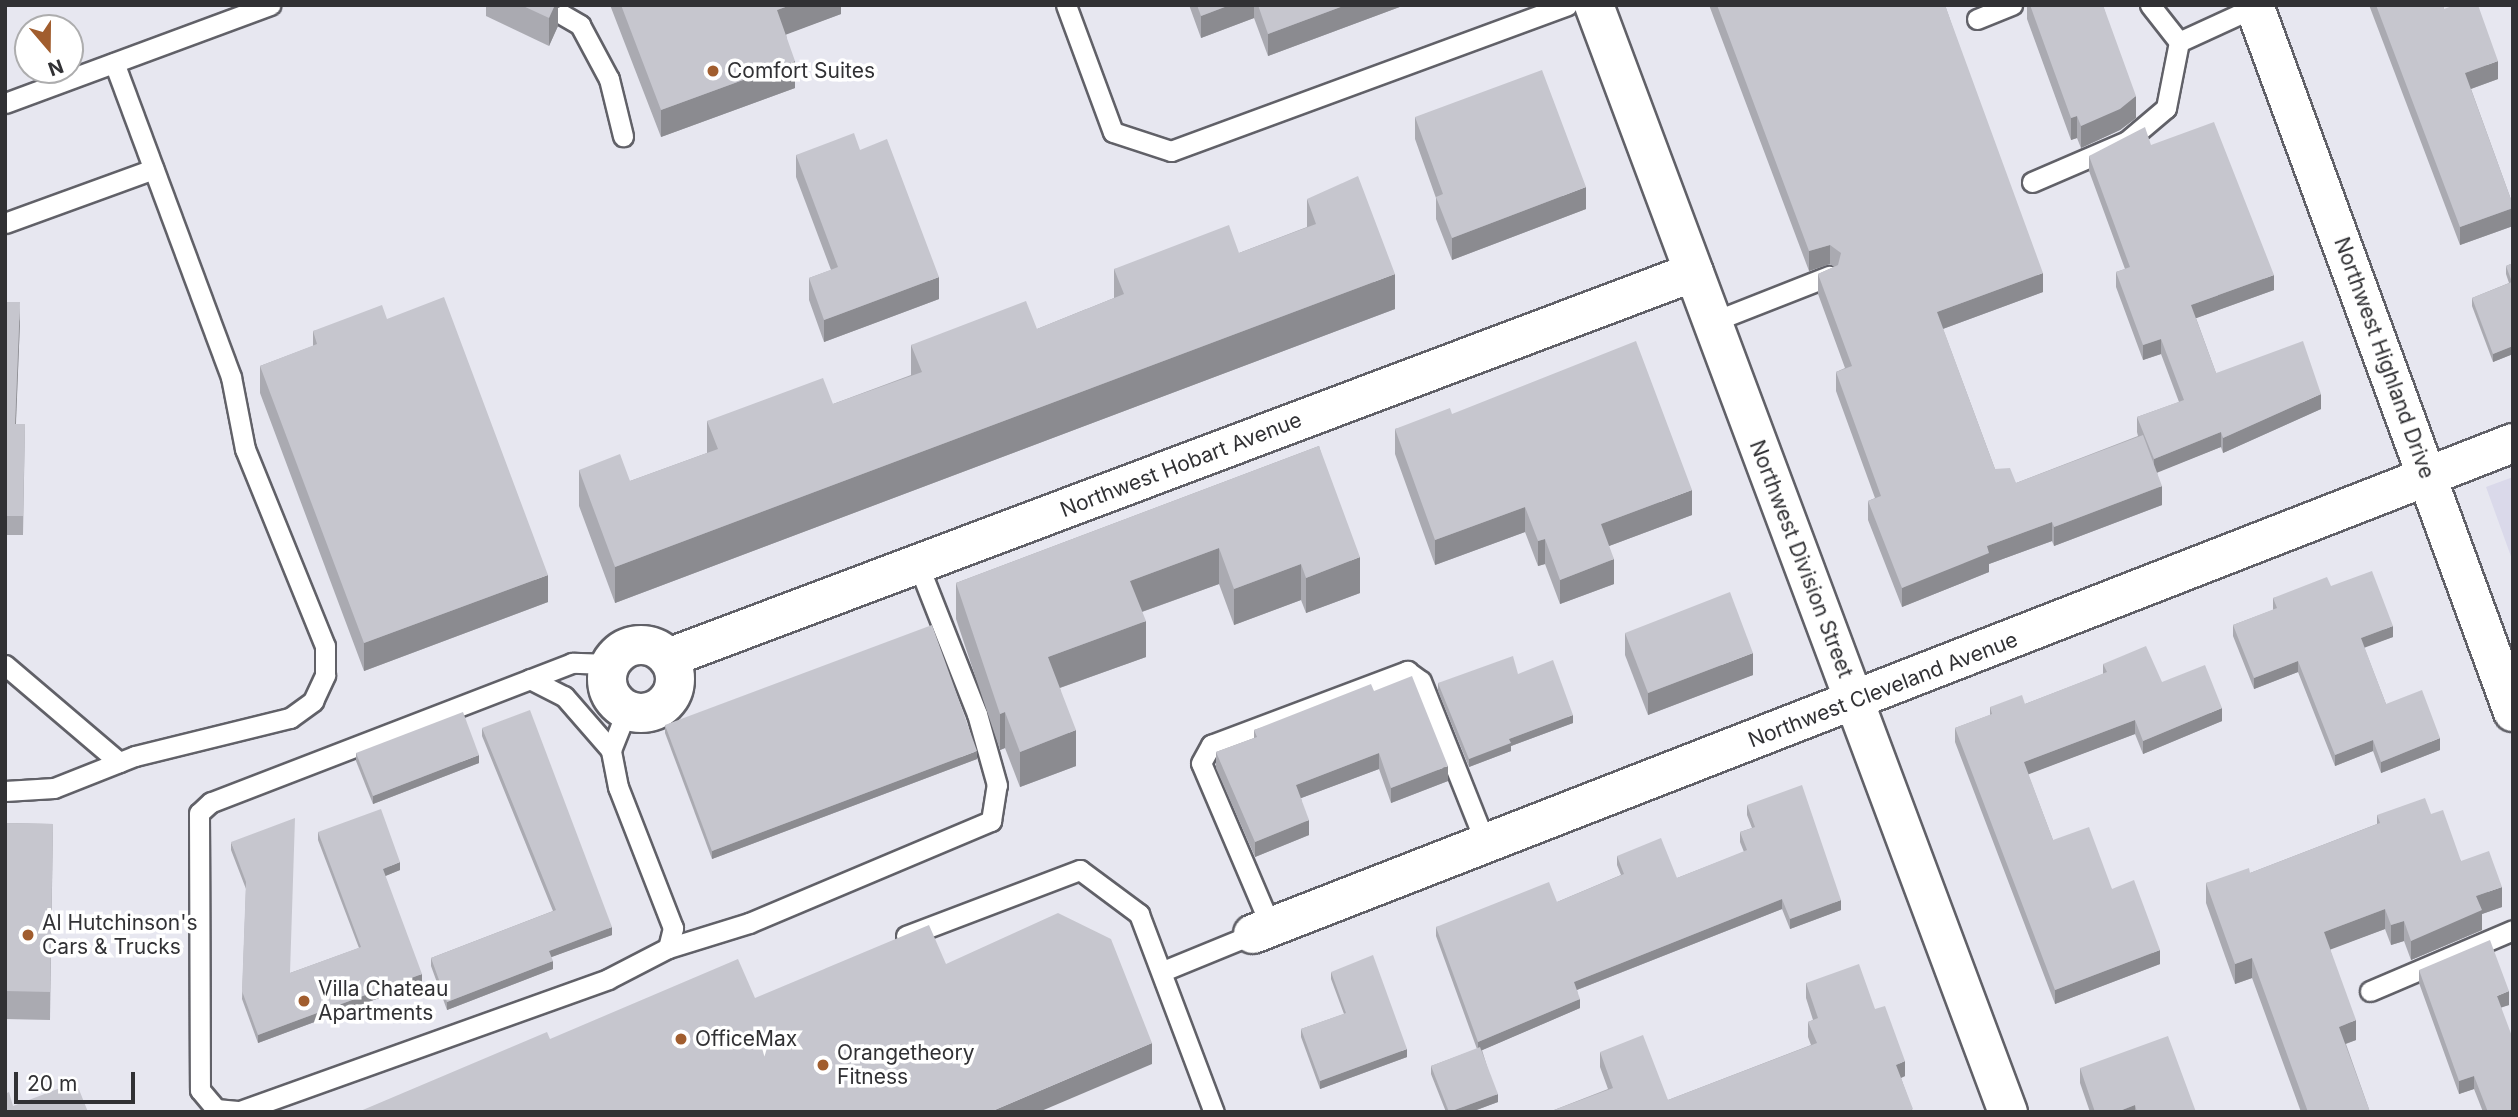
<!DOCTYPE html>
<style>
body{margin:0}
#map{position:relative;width:2518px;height:1117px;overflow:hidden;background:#e7e7f0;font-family:Inter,sans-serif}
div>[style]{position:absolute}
.built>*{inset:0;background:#dad9ea}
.roads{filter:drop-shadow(2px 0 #616168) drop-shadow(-2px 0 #616168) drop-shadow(0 2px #616168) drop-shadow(0 -2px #616168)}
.lane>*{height:19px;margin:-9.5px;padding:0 9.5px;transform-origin:9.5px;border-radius:9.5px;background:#fff}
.street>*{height:38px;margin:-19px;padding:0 19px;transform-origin:19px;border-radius:19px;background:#fff}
.street>.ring{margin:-19px;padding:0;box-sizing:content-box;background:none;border:38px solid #fff;border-radius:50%}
.secondary>*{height:38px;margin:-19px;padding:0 19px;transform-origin:19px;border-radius:19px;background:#fff}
.wall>*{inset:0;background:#aaaab1}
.shaded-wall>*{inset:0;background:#8b8b90}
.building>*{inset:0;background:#c6c6ce}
.dots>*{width:19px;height:19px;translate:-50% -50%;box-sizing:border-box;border:4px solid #fff;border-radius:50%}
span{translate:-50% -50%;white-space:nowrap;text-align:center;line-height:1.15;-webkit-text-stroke:7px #fff;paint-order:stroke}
.poi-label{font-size:21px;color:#313134}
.left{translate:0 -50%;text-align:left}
.street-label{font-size:21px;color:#313134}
.frame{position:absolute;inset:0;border:7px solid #313134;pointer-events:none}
.north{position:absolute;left:14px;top:14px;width:70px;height:70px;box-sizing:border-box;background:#fff;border:2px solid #adadae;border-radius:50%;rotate:160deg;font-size:19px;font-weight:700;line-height:28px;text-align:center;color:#313134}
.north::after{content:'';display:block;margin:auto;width:24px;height:32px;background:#a15d2e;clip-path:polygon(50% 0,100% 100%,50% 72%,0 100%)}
.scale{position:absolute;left:14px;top:1072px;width:121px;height:32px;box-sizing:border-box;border:4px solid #313134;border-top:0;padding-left:9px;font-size:21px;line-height:24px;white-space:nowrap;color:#313134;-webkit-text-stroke:5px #fff;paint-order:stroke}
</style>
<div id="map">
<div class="built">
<div style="clip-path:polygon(2513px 477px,2513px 562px,2486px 487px)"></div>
</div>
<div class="roads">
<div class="lane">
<div style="left:1066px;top:5px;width:135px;rotate:69.7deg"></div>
<div style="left:1113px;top:132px;width:61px;rotate:18.1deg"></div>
<div style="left:1171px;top:151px;width:422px;rotate:-20.2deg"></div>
<div style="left:2150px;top:5px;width:47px;rotate:51.9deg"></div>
<div style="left:563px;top:15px;width:20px;rotate:30deg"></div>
<div style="left:580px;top:25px;width:61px;rotate:61.8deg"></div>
<div style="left:609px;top:79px;width:59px;rotate:76.2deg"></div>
<div style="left:1977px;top:19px;width:38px;rotate:-22deg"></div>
<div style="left:5px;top:103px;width:283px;rotate:-20.3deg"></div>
<div style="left:2032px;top:182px;width:103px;rotate:-23.3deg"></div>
<div style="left:2127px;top:141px;width:51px;rotate:-40.2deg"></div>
<div style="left:2166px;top:108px;width:67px;rotate:-78.9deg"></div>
<div style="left:2179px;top:42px;width:84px;rotate:-24.7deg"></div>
<div style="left:5px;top:223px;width:158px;rotate:-20deg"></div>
<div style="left:1712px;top:322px;width:126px;rotate:-21.5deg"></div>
<div style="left:610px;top:664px;width:38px;rotate:-178deg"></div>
<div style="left:572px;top:663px;width:387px;rotate:158.9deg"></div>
<div style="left:211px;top:802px;width:16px;rotate:137deg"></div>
<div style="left:199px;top:813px;width:277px;rotate:89.8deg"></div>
<div style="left:200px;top:1090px;width:25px;rotate:50deg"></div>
<div style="left:216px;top:1109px;width:24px;rotate:5deg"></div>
<div style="left:240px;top:1111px;width:391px;rotate:-19.7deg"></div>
<div style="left:608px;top:979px;width:68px;rotate:-27.3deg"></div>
<div style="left:668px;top:948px;width:21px;rotate:-76deg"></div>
<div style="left:673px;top:928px;width:151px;rotate:-111.3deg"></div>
<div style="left:618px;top:787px;width:38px;rotate:-101deg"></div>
<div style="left:611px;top:750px;width:43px;rotate:-68.2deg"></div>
<div style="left:5px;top:665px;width:150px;rotate:40.4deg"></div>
<div style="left:530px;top:679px;width:38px;rotate:27deg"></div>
<div style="left:564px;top:696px;width:72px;rotate:49deg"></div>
<div style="left:5px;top:791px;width:49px;rotate:-3.5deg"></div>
<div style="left:54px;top:788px;width:87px;rotate:-21.6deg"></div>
<div style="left:135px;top:756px;width:160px;rotate:-13.8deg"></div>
<div style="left:290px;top:718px;width:29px;rotate:-36deg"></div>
<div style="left:313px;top:701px;width:29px;rotate:-65deg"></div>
<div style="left:325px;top:675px;width:29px;rotate:-90deg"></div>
<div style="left:325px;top:646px;width:213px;rotate:-112.1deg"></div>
<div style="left:245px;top:449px;width:73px;rotate:-101deg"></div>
<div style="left:231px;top:377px;width:335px;rotate:-110.4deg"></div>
<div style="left:1271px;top:927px;width:178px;rotate:-113.1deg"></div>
<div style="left:1201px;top:763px;width:21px;rotate:-61deg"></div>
<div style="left:1211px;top:745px;width:210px;rotate:-20.7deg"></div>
<div style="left:1407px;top:671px;width:17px;rotate:36deg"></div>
<div style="left:1421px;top:681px;width:175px;rotate:68.3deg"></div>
<div style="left:906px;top:936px;width:186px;rotate:-20.8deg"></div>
<div style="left:1080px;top:870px;width:74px;rotate:36.7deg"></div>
<div style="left:1139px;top:914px;width:212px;rotate:69.3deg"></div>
<div style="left:668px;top:948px;width:85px;rotate:-17.2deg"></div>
<div style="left:749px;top:923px;width:263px;rotate:-22.9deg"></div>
<div style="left:991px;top:821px;width:36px;rotate:-81deg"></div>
<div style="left:997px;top:785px;width:74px;rotate:-105.7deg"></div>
<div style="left:977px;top:714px;width:161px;rotate:-111.5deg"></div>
<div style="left:1163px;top:971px;width:97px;rotate:-22.3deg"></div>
<div style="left:2370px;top:991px;width:155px;rotate:-23.1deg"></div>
</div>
<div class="street">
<div style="left:1594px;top:5px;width:1182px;rotate:69.5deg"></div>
<div class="ring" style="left:607px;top:645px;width:30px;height:30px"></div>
<div style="left:668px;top:658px;width:1096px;rotate:-20.62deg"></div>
<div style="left:1253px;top:934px;width:1352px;rotate:-21.29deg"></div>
</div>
<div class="secondary">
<div style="left:2254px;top:5px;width:753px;rotate:69.88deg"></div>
</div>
</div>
<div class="wall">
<div style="clip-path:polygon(486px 5px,564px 5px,558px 8px,558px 26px,549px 46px,486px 16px)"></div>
<div style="clip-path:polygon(610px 5px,841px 5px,841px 14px,786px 34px,795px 88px,661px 137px)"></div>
<div style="clip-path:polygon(1189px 5px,1405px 5px,1268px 56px,1254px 18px,1201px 38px)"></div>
<div style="clip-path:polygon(1709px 5px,1945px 5px,2043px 292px,1943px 329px,1995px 469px,2016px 483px,2138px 436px,2137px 432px,2137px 417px,2179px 402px,2161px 354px,2143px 360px,2116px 287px,2116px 272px,2125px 269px,2089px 171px,2089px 156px,2151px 145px,2274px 290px,2196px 318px,2216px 373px,2321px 409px,2223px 453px,2221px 447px,2157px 472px,2162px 505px,2054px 546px,2052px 541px,1989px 564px,1989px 572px,1902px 607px,1868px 520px,1868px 501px,1875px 498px,1836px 391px,1836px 372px,1845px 368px,1818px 294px,1818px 274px,1834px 267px,1830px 264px,1809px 271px)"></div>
<div style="clip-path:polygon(2027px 5px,2103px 5px,2136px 118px,2120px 130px,2081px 148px,2077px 138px,2071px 140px,2027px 19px)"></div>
<div style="clip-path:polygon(2369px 5px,2443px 5px,2444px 9px,2498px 79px,2471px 89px,2513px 205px,2513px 226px,2460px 245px)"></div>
<div style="clip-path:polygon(1415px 117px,1586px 209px,1452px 260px,1436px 219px,1436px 198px,1415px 139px)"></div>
<div style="clip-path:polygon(860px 150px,939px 299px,824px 342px,809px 300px,809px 278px,831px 270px,796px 177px,796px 155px)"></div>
<div style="clip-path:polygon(1307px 199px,1395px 309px,615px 603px,579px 506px,579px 470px,630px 481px,707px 453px,707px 421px,833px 404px,911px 375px,911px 345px,1037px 329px,1114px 298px,1114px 269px,1239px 253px,1307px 227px)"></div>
<div style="clip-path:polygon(2513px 263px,2513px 354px,2493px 362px,2472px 306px,2472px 298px,2509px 283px,2506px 274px,2506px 266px)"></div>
<div style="clip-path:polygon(5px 302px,20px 321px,16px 424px,25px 424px,23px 535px,5px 535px)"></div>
<div style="clip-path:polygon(387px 319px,548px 602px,364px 671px,260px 393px,260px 366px,313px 346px,313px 331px)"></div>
<div style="clip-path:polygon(1452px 414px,1692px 515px,1609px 546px,1614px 584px,1560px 604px,1545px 564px,1538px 566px,1525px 532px,1435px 565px,1395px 454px,1395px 429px)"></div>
<div style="clip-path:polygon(1319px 446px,1360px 593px,1306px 613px,1301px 600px,1234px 625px,1219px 584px,1142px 612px,1146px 657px,1060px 688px,1076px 766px,1020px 787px,1005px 748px,1000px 750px,956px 619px,956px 583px)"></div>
<div style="clip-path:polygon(2331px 586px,2393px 637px,2364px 647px,2386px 704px,2440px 750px,2381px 773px,2373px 751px,2335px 766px,2298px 672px,2254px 689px,2233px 636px,2233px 625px,2273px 610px,2273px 598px)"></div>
<div style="clip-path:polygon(1625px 633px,1753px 675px,1648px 715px,1625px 655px)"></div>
<div style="clip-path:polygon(2103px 664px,2162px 682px,2222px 721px,2143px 754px,2135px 734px,2028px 774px,2053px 840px,2112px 889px,2160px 964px,2055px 1004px,1955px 742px,1955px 728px,1990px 715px,1990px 707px,2025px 704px,2103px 674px)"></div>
<div style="clip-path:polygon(1518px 674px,1573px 723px,1511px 746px,1511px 751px,1469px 767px,1438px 691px,1438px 683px)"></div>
<div style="clip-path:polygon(1374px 691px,1448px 781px,1391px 803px,1379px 769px,1301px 798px,1309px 835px,1255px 857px,1216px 768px,1216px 752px,1254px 738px,1254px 730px)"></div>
<div style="clip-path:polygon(665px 725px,977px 759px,712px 859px,665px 733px)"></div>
<div style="clip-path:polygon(482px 728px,612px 935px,551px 957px,553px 969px,447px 1010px,431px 966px,431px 958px,553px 911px,482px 736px)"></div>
<div style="clip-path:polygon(356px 753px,479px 763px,373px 804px,356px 761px)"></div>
<div style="clip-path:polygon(1747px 805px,1841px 910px,1790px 929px,1782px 909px,1577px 990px,1580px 1008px,1482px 1050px,1498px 1102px,1471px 1112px,1446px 1112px,1431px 1074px,1431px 1066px,1477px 1049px,1436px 936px,1436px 927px,1557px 902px,1621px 875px,1617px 865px,1617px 856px,1677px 878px,1744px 852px,1740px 842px,1740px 832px,1752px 828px,1747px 815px)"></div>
<div style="clip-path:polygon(2431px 814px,2461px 861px,2502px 907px,2482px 914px,2482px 930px,2411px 960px,2404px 941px,2391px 945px,2385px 929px,2330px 949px,2356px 1040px,2346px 1044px,2370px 1112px,2301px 1112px,2252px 978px,2235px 984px,2206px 903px,2206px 883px,2250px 873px,2377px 824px,2377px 815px)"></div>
<div style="clip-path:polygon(5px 823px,53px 824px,50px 1020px,5px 1019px)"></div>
<div style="clip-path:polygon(318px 832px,400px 870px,385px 876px,422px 982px,258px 1043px,242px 999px,246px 889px,231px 850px,231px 842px,290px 973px,359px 948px,318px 840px)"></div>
<div style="clip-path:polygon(2419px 970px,2509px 1005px,2501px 1007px,2513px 1112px,2483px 1112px,2474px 1089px,2459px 1094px,2419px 983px)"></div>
<div style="clip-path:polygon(1331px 972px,1407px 1057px,1320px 1089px,1301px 1037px,1301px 1029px,1344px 1014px,1331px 979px)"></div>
<div style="clip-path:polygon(1806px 983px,1875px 1009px,1905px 1076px,1901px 1078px,1913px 1112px,1554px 1112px,1554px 1110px,1608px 1089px,1600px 1067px,1600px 1052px,1668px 1100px,1811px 1045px,1808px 1037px,1808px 1022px,1813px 1020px,1806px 998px)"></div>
<div style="clip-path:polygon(2080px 1068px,2196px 1112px,2090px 1112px,2080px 1083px)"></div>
</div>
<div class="shaded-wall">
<div style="clip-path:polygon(552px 5px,564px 5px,558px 8px,558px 26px,549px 46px,549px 18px)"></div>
<div style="clip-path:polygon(791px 5px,841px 5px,841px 14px,777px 38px,777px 10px)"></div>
<div style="clip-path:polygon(1230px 5px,1254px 5px,1254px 18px,1201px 38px,1201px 16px)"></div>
<div style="clip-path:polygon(1346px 5px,1405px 5px,1268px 56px,1268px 34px)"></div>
<div style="clip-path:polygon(795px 61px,795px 88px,661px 137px,661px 110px)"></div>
<div style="clip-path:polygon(2498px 61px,2498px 79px,2465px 91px,2465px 73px)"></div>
<div style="clip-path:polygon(2136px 96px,2136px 118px,2120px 130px,2081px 148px,2081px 126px)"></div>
<div style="clip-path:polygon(2077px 116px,2077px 138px,2071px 140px,2071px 118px)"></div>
<div style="clip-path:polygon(1586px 187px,1586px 209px,1452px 260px,1452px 238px)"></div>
<div style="clip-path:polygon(2513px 208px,2513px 226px,2460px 245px,2460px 227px)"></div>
<div style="clip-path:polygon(1830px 245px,1830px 264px,1809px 271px,1809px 251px)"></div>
<div style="clip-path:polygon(2043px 273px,2043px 292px,1937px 331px,1937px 312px)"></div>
<div style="clip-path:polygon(1395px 274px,1395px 309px,615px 603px,615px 567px)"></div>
<div style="clip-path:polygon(2274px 275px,2274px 290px,2191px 320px,2191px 305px)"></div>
<div style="clip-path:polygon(939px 277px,939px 299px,824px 342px,824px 320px)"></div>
<div style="clip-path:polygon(20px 302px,20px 321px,15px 443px,15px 424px)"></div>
<div style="clip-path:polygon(2161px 339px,2161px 354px,2143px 360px,2143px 345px)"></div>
<div style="clip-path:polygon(2513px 346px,2513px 354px,2493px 362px,2493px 354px)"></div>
<div style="clip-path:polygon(2321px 394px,2321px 409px,2223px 453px,2223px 438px)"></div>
<div style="clip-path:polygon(2221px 432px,2221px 447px,2154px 474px,2154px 459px)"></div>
<div style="clip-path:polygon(2162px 486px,2162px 505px,2054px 546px,2054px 527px)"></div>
<div style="clip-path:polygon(1692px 490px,1692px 515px,1601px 549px,1601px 524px)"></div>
<div style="clip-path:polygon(1525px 507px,1525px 532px,1435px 565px,1435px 540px)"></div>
<div style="clip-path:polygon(2052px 522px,2052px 541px,1989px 564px,1989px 572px,1902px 607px,1902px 588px,1987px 546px)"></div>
<div style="clip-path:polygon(1545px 539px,1545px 564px,1538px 566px,1538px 541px)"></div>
<div style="clip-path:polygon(1219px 548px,1219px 584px,1130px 616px,1130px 581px)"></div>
<div style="clip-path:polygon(1360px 557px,1360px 593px,1306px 613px,1306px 578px)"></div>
<div style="clip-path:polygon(1614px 559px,1614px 584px,1560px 604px,1560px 580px)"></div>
<div style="clip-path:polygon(1301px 564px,1301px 600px,1234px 625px,1234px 589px)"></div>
<div style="clip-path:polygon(548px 575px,548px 602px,364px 671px,364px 643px)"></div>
<div style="clip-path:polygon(1146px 621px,1146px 657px,1048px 692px,1048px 657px)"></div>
<div style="clip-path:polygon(2393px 626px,2393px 637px,2361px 649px,2361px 638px)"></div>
<div style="clip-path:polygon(1753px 653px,1753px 675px,1648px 715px,1648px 693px)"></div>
<div style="clip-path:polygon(2298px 661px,2298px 672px,2254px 689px,2254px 678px)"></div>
<div style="clip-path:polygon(2222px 708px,2222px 721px,2143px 754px,2143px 741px)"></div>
<div style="clip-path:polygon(1005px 712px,1005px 748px,1000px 750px,1000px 714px)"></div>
<div style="clip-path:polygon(1573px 715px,1573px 723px,1511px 746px,1511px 751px,1469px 767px,1469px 759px,1509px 739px)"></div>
<div style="clip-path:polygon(2135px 720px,2135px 734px,2024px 776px,2024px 762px)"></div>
<div style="clip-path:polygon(1076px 730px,1076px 766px,1020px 787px,1020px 752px)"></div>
<div style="clip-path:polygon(2440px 738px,2440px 750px,2381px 773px,2381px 762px)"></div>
<div style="clip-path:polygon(2373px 740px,2373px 751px,2335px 766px,2335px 755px)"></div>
<div style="clip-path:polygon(977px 751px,977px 759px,712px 859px,712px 851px)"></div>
<div style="clip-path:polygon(1379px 753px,1379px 769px,1296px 800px,1296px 785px)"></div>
<div style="clip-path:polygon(479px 755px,479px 763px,373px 804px,373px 796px)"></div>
<div style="clip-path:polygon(1448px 766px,1448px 781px,1391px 803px,1391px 788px)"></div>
<div style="clip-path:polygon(1309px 820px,1309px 835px,1255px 857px,1255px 842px)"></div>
<div style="clip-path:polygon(400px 862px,400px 870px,383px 877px,383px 869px)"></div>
<div style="clip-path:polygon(2502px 887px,2502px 907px,2482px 914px,2482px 930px,2411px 960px,2411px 941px,2476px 896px)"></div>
<div style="clip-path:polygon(1782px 899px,1782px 909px,1574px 991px,1574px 982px)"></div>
<div style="clip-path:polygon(1841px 900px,1841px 910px,1790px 929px,1790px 919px)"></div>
<div style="clip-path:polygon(2385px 909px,2385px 929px,2324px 952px,2324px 932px)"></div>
<div style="clip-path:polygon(2404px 921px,2404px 941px,2391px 945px,2391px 925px)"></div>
<div style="clip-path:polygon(612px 927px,612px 935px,549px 958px,549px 951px)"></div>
<div style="clip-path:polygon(2160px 950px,2160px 964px,2055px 1004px,2055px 990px)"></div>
<div style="clip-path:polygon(2252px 958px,2252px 978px,2235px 984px,2235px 964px)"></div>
<div style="clip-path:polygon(553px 961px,553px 969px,447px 1010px,447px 1002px)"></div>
<div style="clip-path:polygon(422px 974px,422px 982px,258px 1043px,258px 1035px)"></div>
<div style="clip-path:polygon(2509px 991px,2509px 1005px,2497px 1009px,2497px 996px)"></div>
<div style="clip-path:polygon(1580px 999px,1580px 1008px,1478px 1052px,1478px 1042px)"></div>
<div style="clip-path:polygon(2356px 1020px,2356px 1040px,2339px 1046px,2339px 1027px)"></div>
<div style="clip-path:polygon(1152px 1043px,1152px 1064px,1039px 1112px,990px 1112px)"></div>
<div style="clip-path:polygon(1407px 1049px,1407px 1057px,1320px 1089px,1320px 1081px)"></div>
<div style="clip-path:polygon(1905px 1061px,1905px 1076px,1896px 1080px,1896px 1065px)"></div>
<div style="clip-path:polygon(2474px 1076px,2474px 1089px,2459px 1094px,2459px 1081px)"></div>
<div style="clip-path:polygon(1498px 1094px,1498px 1102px,1471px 1112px,1449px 1112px)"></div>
<div style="clip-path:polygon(2135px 1105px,2135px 1112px,2117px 1112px)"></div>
</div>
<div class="building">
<div style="clip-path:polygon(521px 5px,555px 5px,549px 18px)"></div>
<div style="clip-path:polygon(621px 5px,791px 5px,777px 10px,795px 61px,661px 110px)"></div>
<div style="clip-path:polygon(1197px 5px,1230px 5px,1201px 16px)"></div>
<div style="clip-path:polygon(1258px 5px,1346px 5px,1268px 34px)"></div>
<div style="clip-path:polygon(1717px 5px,1945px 5px,2043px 273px,1937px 312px,1995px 469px,2010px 468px,2016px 483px,2143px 435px,2162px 486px,2054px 527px,2052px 522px,1987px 546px,1989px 553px,1902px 588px,1868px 501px,1881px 496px,1836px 372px,1852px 366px,1818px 274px,1838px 265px,1841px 253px,1830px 245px,1809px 251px)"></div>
<div style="clip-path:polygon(2030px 5px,2103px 5px,2136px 96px,2120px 109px,2081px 126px,2077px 116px,2071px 118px)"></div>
<div style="clip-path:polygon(2376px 5px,2443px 5px,2444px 9px,2455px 5px,2478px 5px,2498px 61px,2465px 73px,2513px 205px,2513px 208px,2460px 227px)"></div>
<div style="clip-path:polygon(1542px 70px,1586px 187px,1452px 238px,1436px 197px,1443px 194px,1415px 117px)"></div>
<div style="clip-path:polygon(2214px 122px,2274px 275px,2191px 305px,2216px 373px,2303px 341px,2321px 394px,2223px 438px,2221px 432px,2154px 459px,2137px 417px,2184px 400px,2161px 339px,2143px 345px,2116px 272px,2130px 267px,2089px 156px,2145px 127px,2151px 145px)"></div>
<div style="clip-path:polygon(854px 133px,860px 150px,887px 139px,939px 277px,824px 320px,809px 278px,838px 267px,796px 155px)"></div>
<div style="clip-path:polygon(1358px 176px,1395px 274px,615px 567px,579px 470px,620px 454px,630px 481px,718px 449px,707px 421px,823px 378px,833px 404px,922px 372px,911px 345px,1026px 301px,1037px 329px,1124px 294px,1114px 269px,1229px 225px,1239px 253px,1316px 224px,1307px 199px)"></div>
<div style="clip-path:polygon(2513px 263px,2513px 346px,2493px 354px,2472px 298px,2512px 282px,2506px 266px)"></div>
<div style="clip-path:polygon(444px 297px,548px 575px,364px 643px,260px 366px,317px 344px,313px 331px,382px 305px,387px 319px)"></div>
<div style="clip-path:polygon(5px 302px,20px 302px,15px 424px,25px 424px,23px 516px,5px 516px)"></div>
<div style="clip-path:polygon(1636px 341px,1692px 490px,1601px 524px,1614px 559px,1560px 580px,1545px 539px,1538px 541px,1525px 507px,1435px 540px,1395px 429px,1450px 408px,1452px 414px)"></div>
<div style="clip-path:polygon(1319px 446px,1360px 557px,1306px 578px,1301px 564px,1234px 589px,1219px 548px,1130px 581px,1146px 621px,1048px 657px,1076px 730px,1020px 752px,1005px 712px,1000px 714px,956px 583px)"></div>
<div style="clip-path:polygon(2372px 571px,2393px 626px,2361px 638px,2386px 704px,2422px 690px,2440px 738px,2381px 762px,2373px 740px,2335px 755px,2298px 661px,2254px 678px,2233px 625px,2277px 608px,2273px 598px,2327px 577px,2331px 586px)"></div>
<div style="clip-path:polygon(1730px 592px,1753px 653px,1648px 693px,1625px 633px)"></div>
<div style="clip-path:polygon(932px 625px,977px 751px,712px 851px,665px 725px)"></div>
<div style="clip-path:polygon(2146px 646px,2162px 682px,2205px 665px,2222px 708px,2143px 741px,2135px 720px,2024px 762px,2053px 840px,2089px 827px,2112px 889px,2134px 880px,2160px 950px,2055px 990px,1955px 728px,1992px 714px,1990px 707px,2022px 695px,2025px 704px,2107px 672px,2103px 664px)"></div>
<div style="clip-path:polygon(1513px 656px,1518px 674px,1553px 660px,1573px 715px,1509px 739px,1511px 743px,1469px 759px,1438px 683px)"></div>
<div style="clip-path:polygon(1412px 676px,1448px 766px,1391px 788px,1379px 753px,1296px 785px,1309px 820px,1255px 842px,1216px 752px,1257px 737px,1254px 730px,1371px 684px,1374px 691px)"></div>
<div style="clip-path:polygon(530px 710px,612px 927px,549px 951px,553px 961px,447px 1002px,431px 958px,556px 910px,482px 728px)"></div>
<div style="clip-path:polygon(463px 712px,479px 755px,373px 796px,356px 753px)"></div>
<div style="clip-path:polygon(1802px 785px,1841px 900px,1790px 919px,1782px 899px,1574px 982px,1580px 999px,1478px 1042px,1436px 927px,1549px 882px,1557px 902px,1624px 874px,1617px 856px,1661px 838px,1677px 878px,1747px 850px,1740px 832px,1755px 827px,1747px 805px)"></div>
<div style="clip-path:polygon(2425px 798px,2431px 814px,2443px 810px,2461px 861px,2489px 851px,2502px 887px,2476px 896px,2482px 910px,2411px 941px,2404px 921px,2391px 925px,2385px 909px,2324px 932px,2356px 1020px,2339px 1027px,2370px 1112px,2308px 1112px,2252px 958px,2235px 964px,2206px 883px,2249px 868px,2250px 873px,2380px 823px,2377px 815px)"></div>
<div style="clip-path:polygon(381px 809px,400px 862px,383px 869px,422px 974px,258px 1035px,242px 991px,246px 882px,231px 842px,295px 818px,290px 973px,361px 947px,318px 832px)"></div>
<div style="clip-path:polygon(5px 823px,53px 824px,50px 992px,5px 991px)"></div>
<div style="clip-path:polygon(1058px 913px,1111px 939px,1152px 1043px,990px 1112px,358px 1112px,547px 1032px,550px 1039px,738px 959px,755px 998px,929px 925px,946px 964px)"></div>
<div style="clip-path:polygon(2490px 940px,2509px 991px,2497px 996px,2513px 1039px,2513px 1112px,2488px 1112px,2474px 1076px,2459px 1081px,2419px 970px)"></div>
<div style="clip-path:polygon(1373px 955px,1407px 1049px,1320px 1081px,1301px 1029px,1346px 1013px,1331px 972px)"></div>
<div style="clip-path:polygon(1859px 964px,1875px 1009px,1885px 1006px,1905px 1061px,1896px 1065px,1913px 1109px,1907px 1112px,1555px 1112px,1554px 1110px,1613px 1088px,1600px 1052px,1643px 1035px,1668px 1100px,1817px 1043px,1808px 1022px,1818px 1018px,1806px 983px)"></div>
<div style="clip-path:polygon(2168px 1036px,2196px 1112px,2137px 1112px,2135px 1105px,2117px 1112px,2095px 1112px,2080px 1068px)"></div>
<div style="clip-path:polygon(1480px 1047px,1498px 1094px,1449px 1112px,1431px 1066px)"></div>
<div style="clip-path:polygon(76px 1082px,88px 1112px,5px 1112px,5px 1094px,9px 1092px,13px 1106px)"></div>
</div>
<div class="dots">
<div style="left:713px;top:71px;background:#a15d2e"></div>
<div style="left:28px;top:935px;background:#a15d2e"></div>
<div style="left:304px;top:1001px;background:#a15d2e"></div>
<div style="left:681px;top:1039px;background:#a15d2e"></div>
<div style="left:823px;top:1065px;background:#a15d2e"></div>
</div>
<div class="poi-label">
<span class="left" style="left:727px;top:71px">Comfort Suites</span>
<span class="left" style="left:42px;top:935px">Al Hutchinson's<br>Cars &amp; Trucks</span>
<span class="left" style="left:318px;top:1001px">Villa Chateau<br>Apartments</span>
<span class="left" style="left:695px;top:1039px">OfficeMax</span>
<span class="left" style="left:837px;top:1065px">Orangetheory<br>Fitness</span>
</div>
<div class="street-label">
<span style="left:2384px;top:358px;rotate:70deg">Northwest Highland Drive</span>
<span style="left:1181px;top:465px;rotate:-21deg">Northwest Hobart Avenue</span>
<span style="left:1801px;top:559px;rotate:69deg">Northwest Division Street</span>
<span style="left:1883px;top:690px;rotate:-21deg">Northwest Cleveland Avenue</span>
</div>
<div class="frame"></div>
<div class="north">N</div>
<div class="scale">20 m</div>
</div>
